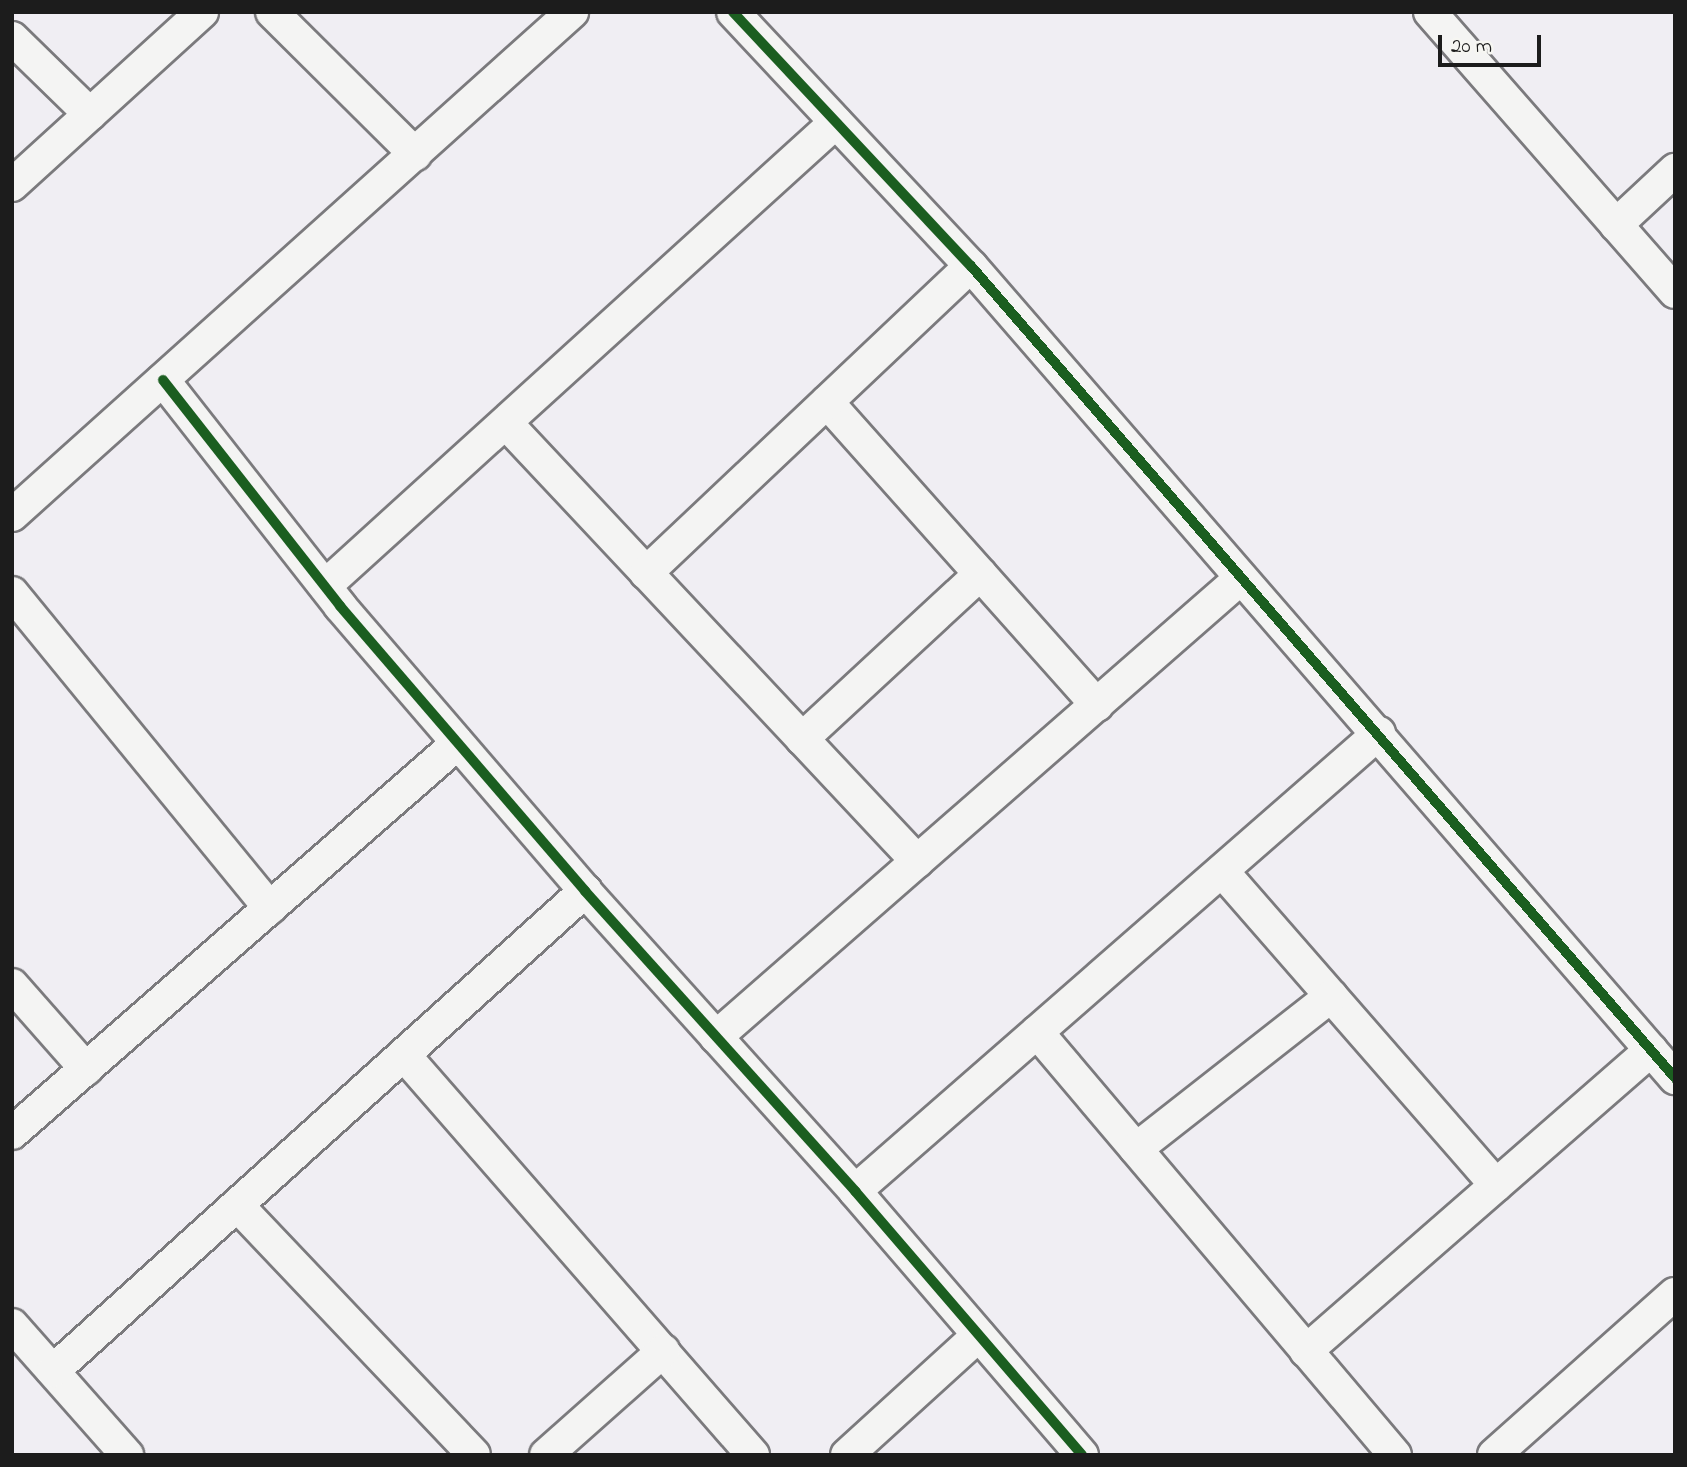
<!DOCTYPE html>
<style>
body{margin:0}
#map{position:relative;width:1687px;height:1467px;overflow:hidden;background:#f0eef3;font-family:"Indie Flower",sans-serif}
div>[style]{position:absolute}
.roads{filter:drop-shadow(2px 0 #7b7a7d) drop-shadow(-2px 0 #7b7a7d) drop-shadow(0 2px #7b7a7d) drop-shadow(0 -2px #7b7a7d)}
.street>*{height:32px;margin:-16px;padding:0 16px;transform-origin:16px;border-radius:16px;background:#f4f4f3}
.cycleway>*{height:10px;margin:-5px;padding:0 5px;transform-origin:5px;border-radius:5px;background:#1b5e20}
span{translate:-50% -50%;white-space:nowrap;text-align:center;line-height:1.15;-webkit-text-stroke:7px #f6f6f2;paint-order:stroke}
.frame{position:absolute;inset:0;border:14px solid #1c1c1c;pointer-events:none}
.scale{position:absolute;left:1438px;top:35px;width:103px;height:32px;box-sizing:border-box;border:4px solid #1c1c1c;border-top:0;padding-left:9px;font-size:21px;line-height:24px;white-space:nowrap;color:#1c1c1c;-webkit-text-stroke:5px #f6f6f2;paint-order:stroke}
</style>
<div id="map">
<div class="roads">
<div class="street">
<div style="left:272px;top:12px;width:202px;rotate:44.8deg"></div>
<div style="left:733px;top:12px;width:348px;rotate:46.9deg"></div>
<div style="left:971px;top:266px;width:1075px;rotate:49.07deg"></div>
<div style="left:1430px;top:12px;width:372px;rotate:48.8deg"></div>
<div style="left:12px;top:38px;width:109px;rotate:44.3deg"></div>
<div style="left:12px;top:185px;width:257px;rotate:-42.3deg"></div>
<div style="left:1616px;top:225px;width:81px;rotate:-43deg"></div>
<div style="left:163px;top:380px;width:287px;rotate:51.9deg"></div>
<div style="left:340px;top:606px;width:376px;rotate:49.3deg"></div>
<div style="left:585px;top:891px;width:404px;rotate:48deg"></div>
<div style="left:855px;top:1191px;width:348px;rotate:49.3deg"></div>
<div style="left:827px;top:402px;width:406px;rotate:48.3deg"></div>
<div style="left:506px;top:423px;width:601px;rotate:46.82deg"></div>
<div style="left:12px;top:515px;width:753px;rotate:-41.93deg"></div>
<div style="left:646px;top:573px;width:447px;rotate:-43.4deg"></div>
<div style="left:325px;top:586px;width:690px;rotate:-42.24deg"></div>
<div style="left:12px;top:593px;width:407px;rotate:50.7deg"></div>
<div style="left:802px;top:739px;width:243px;rotate:-42.8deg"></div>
<div style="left:1222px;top:871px;width:417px;rotate:48.9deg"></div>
<div style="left:12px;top:985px;width:112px;rotate:48.6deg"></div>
<div style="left:1037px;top:1032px;width:554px;rotate:49.76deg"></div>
<div style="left:716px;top:1037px;width:697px;rotate:-41.16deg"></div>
<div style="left:404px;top:1055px;width:531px;rotate:48.9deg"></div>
<div style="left:12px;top:1133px;width:592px;rotate:-41.17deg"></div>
<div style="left:1136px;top:1149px;width:248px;rotate:-38.1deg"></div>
<div style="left:855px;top:1191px;width:696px;rotate:-41.15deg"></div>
<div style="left:237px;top:1205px;width:344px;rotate:46.5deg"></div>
<div style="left:12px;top:1325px;width:174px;rotate:48.5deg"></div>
<div style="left:1306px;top:1351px;width:458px;rotate:-41.1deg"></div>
<div style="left:53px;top:1371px;width:717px;rotate:-42.06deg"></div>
<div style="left:546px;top:1455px;width:157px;rotate:-41.6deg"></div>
<div style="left:847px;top:1455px;width:178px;rotate:-42.3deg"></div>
<div style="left:1494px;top:1455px;width:242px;rotate:-41.7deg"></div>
</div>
</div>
<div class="cycleway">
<div style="left:733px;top:12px;width:348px;rotate:46.9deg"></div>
<div style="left:971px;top:266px;width:1075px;rotate:49.07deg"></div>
<div style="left:163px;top:380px;width:287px;rotate:51.9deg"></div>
<div style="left:340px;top:606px;width:376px;rotate:49.3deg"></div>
<div style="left:585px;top:891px;width:404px;rotate:48deg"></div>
<div style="left:855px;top:1191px;width:348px;rotate:49.3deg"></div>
</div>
<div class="frame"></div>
<div class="scale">20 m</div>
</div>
